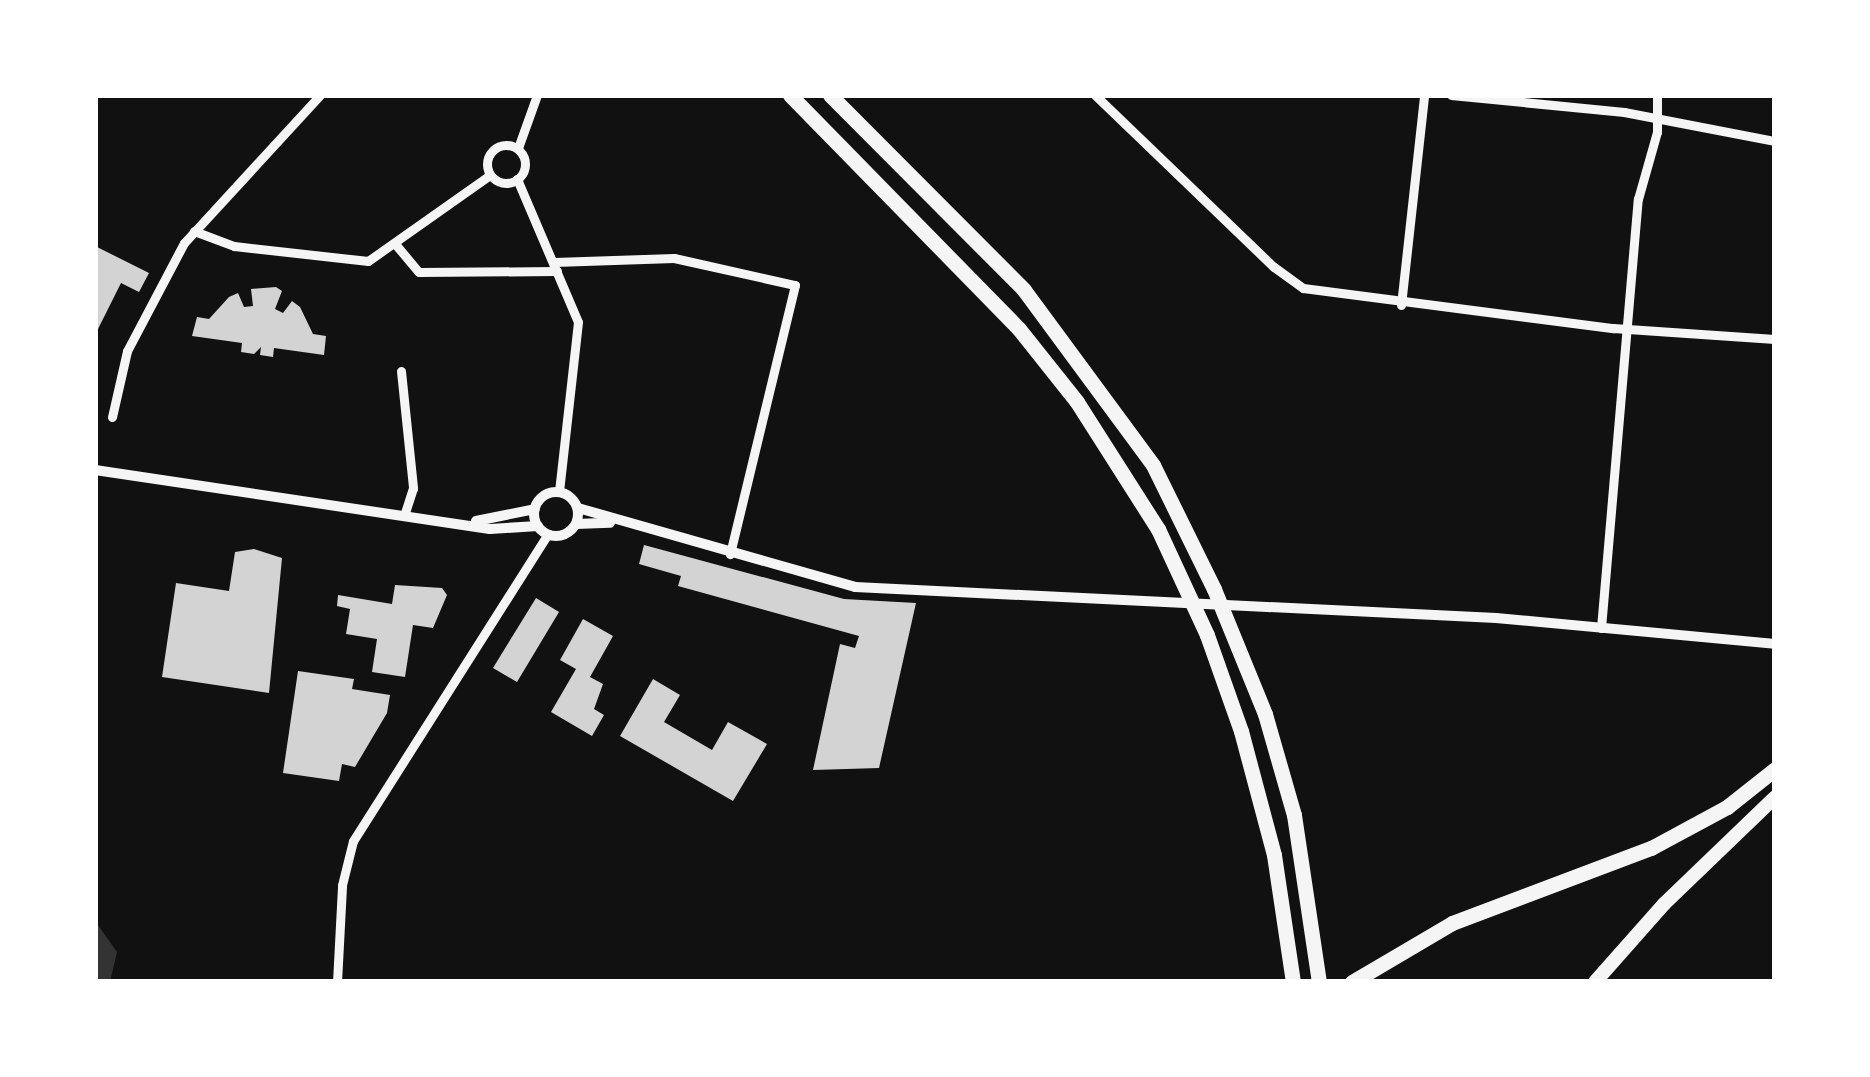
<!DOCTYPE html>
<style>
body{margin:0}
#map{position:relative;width:1870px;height:1077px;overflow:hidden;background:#111;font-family:"Open Sans",sans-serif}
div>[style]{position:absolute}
.water>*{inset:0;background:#333}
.building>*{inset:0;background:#d3d3d3}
.minor>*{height:9px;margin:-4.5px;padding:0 4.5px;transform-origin:4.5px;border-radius:4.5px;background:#f5f5f5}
.minor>.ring{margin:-4.5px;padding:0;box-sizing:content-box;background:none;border:9px solid #f5f5f5;border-radius:50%}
.tertiary>*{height:10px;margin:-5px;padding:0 5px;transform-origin:5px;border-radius:5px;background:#f5f5f5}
.tertiary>.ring{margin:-5px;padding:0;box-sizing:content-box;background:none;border:10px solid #f5f5f5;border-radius:50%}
.primary>*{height:14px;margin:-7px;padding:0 7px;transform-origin:7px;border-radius:7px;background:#f5f5f5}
.motorway>*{height:15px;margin:-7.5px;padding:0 7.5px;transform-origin:7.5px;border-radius:7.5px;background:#f5f5f5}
span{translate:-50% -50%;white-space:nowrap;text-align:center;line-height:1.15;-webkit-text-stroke:9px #fff;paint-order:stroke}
.frame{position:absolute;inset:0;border:98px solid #fff;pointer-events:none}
</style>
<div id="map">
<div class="water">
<div style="clip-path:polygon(95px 921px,117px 952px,110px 982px,95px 982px)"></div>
</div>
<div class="building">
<div style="clip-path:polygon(95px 246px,149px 273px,139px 292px,121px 283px,95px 335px)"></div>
<div style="clip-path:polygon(276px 287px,282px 291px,275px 309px,283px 313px,292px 301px,300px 307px,313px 334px,326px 336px,324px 355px,274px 348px,273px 357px,260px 355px,261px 347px,254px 354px,241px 352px,242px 343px,192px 336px,197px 317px,209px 319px,229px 297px,238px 293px,244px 307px,253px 306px,251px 289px)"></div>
<div style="clip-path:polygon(644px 545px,844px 599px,916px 603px,879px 768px,813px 770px,840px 644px,855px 648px,859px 636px,678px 586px,681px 576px,639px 564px)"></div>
<div style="clip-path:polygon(254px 549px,282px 558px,269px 693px,162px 677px,176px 583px,229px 591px,235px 552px)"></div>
<div style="clip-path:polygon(395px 585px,442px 588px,447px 595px,433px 628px,413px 625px,405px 677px,372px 672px,377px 639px,346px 634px,350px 609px,337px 606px,338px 595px,392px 604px)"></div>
<div style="clip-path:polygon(536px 598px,559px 612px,517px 682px,493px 668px)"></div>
<div style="clip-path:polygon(583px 619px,613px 636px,590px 677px,603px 684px,594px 709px,604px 715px,592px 736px,551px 712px,576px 669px,560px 660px)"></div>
<div style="clip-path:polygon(298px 671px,354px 679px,352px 689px,390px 695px,387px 713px,355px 767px,342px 764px,339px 781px,283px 773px)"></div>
<div style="clip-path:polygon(653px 679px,680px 695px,664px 722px,712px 750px,728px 722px,767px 744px,733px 801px,620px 736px)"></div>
</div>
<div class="minor">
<div style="left:1095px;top:95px;width:248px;rotate:43.9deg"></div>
<div style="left:1274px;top:267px;width:36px;rotate:36deg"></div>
<div style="left:1303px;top:288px;width:313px;rotate:7.4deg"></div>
<div style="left:1613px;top:328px;width:162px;rotate:3.9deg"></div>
<div style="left:1451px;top:95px;width:174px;rotate:5.6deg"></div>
<div style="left:1624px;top:112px;width:154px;rotate:10.9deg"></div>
<div class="ring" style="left:487px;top:145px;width:29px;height:29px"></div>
<div style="left:518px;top:148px;width:56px;rotate:-70.3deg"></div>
<div style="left:517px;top:179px;width:155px;rotate:66.9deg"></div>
<div style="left:578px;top:322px;width:171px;rotate:96.4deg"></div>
<div style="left:194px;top:231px;width:43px;rotate:20.6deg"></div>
<div style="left:234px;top:246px;width:135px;rotate:6.4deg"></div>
<div style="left:368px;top:261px;width:149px;rotate:-35.2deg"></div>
<div style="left:396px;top:245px;width:35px;rotate:50deg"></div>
<div style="left:419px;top:272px;width:138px;rotate:-0.4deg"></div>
<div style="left:554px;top:262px;width:120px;rotate:-1.9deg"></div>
<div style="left:674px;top:258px;width:124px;rotate:12.6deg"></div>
<div style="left:795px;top:285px;width:277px;rotate:103.6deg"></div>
<div style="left:1401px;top:305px;width:211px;rotate:-83.7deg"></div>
<div style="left:401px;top:371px;width:118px;rotate:84.1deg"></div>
<div style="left:413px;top:488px;width:28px;rotate:108deg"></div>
<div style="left:112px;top:417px;width:68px;rotate:-77.2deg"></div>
<div style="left:127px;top:351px;width:122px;rotate:-62.2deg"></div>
<div style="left:184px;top:243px;width:201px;rotate:-47.4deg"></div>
<div style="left:1601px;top:628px;width:431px;rotate:-85.1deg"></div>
<div style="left:1638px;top:199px;width:70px;rotate:-74.2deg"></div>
<div style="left:1657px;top:132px;width:37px;rotate:-90deg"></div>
<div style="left:337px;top:982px;width:97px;rotate:-87deg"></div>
<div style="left:342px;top:885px;width:45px;rotate:-76deg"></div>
<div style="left:353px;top:841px;width:364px;rotate:-57.6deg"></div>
</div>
<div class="tertiary">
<div style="left:95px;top:470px;width:399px;rotate:8.5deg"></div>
<div style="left:490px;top:529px;width:48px;rotate:-3.6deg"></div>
<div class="ring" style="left:534px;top:492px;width:34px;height:34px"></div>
<div style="left:578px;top:508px;width:288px;rotate:15.9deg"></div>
<div style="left:855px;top:587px;width:642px;rotate:2.77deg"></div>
<div style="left:1496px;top:618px;width:280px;rotate:5.3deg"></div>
<div style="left:476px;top:521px;width:60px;rotate:-11.5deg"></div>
<div style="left:576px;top:524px;width:34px;rotate:-2deg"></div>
</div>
<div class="primary">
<div style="left:1595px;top:982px;width:104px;rotate:-48.5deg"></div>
<div style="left:1664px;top:904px;width:154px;rotate:-43.9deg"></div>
</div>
<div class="motorway">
<div style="left:790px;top:95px;width:327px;rotate:45.6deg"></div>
<div style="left:1019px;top:329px;width:93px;rotate:51.5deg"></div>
<div style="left:1077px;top:402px;width:151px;rotate:57.5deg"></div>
<div style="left:1158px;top:529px;width:117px;rotate:65.2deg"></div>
<div style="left:1207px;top:635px;width:102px;rotate:70.5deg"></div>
<div style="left:1241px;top:731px;width:128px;rotate:75.1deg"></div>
<div style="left:1274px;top:855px;width:128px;rotate:81.5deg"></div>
<div style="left:830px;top:95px;width:275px;rotate:45.1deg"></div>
<div style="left:1024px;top:290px;width:217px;rotate:53.6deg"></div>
<div style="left:1153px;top:465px;width:138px;rotate:63.8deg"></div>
<div style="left:1214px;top:589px;width:135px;rotate:67.8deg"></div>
<div style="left:1265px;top:714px;width:105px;rotate:74deg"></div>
<div style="left:1294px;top:815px;width:169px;rotate:81.5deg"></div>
<div style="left:1352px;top:982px;width:116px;rotate:-30.5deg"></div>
<div style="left:1452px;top:923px;width:213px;rotate:-20.7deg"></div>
<div style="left:1651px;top:848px;width:86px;rotate:-28.3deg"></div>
<div style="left:1727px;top:807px;width:61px;rotate:-38.4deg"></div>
</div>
<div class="frame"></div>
</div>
